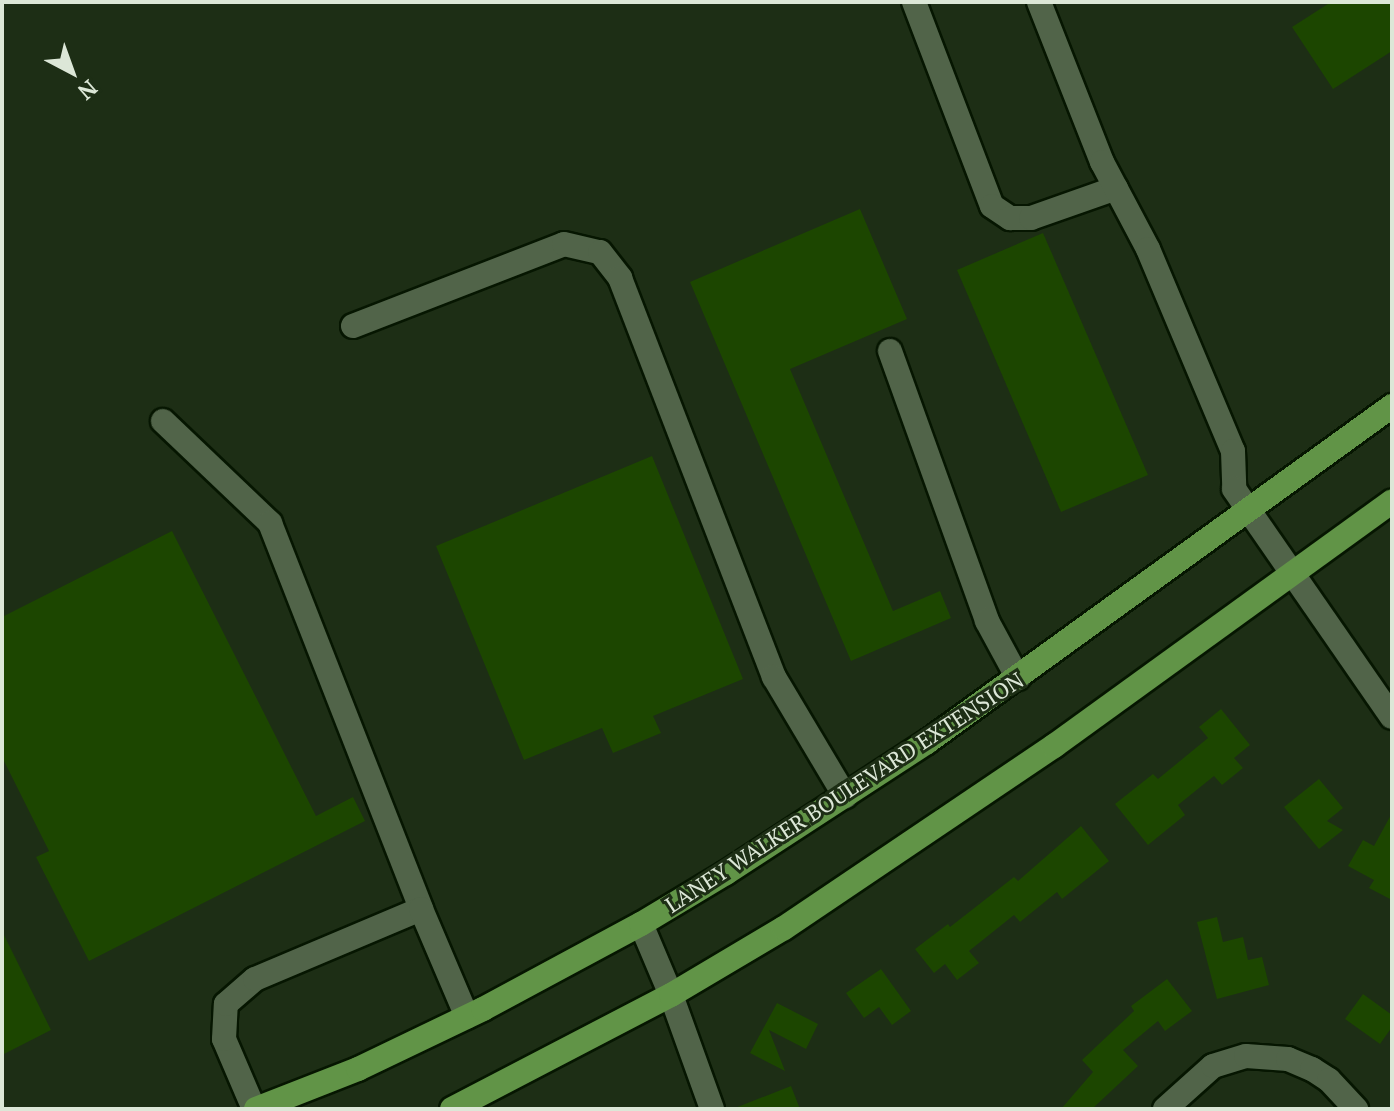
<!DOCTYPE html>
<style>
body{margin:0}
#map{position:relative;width:1394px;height:1111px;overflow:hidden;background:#1d2e15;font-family:"PT Serif",serif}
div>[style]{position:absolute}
.building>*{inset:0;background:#1c4600}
.roads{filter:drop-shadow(2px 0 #061601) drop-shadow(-2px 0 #061601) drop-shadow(0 2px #061601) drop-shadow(0 -2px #061601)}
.minor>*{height:24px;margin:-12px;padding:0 12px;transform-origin:12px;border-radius:12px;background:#516449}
.major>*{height:24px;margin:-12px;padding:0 12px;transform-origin:12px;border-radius:12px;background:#619447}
span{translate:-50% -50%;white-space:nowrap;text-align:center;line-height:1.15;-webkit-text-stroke:6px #1d2e15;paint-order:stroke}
.street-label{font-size:22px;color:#dce7d7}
.frame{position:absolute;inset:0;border:4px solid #dce7d7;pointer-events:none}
.north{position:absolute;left:32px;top:32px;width:80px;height:80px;-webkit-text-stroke:6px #1d2e15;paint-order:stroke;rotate:139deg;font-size:22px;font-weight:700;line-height:32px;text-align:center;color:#dce7d7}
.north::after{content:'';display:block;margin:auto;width:28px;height:36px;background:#dce7d7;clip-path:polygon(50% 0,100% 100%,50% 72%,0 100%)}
</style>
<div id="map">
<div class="building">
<div style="clip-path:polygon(1331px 2px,1392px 2px,1392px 51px,1333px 89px,1292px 27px)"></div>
<div style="clip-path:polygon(860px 209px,907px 319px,790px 369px,893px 611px,940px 591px,951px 618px,851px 661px,690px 282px)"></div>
<div style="clip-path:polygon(1043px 233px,1148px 475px,1061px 512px,957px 270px)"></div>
<div style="clip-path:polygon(652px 456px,743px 679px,653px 716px,661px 733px,613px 753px,602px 728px,524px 760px,436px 546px)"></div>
<div style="clip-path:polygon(172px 531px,316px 816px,353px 797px,365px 821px,89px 961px,36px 857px,49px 851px,2px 757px,2px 617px)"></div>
<div style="clip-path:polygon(1221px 709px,1250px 745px,1234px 758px,1243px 768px,1222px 785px,1214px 776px,1178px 805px,1185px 815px,1148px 845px,1115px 804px,1153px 774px,1158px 779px,1208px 738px,1199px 727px)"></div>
<div style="clip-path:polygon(1319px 779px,1343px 808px,1327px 821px,1343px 830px,1319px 849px,1284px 807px)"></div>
<div style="clip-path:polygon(1392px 813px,1392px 900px,1369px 888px,1374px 880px,1348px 866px,1363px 840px,1374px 846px)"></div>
<div style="clip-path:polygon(1081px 826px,1109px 861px,1062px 899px,1057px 892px,1020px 922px,1014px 915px,969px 951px,979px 963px,957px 980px,945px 964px,934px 973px,915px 949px,948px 924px,950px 927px,1014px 877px,1018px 881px)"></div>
<div style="clip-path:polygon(1217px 917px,1223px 942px,1243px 937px,1248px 960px,1262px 957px,1269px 985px,1217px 999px,1197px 922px)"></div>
<div style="clip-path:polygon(2px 931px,51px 1030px,2px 1055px)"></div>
<div style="clip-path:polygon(881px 969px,911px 1011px,892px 1025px,879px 1007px,864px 1018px,846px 993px)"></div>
<div style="clip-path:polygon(1167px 979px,1192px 1011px,1165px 1031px,1158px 1021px,1123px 1050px,1138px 1066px,1092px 1109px,1061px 1109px,1093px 1072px,1082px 1060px,1134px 1011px,1131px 1006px)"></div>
<div style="clip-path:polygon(1363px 994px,1392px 1015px,1392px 1027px,1380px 1044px,1345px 1019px)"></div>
<div style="clip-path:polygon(777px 1003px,818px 1024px,806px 1049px,769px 1030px,785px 1071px,750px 1053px)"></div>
<div style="clip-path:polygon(791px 1086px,800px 1109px,736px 1109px,735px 1108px)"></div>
</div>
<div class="roads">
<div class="minor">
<div style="left:914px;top:2px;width:218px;rotate:69.1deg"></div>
<div style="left:992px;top:206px;width:22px;rotate:34deg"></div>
<div style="left:1010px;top:218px;width:21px"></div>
<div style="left:1031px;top:218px;width:90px;rotate:-19.4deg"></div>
<div style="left:1039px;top:2px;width:172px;rotate:68.5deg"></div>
<div style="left:1102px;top:162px;width:98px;rotate:62.1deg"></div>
<div style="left:1148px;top:249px;width:219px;rotate:67.2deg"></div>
<div style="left:1233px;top:451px;width:38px;rotate:88deg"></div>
<div style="left:1234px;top:489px;width:277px;rotate:55.3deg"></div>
<div style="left:353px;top:326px;width:226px;rotate:-21.2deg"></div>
<div style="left:564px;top:244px;width:37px;rotate:13deg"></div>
<div style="left:600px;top:252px;width:33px;rotate:52deg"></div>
<div style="left:620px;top:278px;width:428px;rotate:68.9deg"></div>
<div style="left:774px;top:677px;width:139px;rotate:59.2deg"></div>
<div style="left:890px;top:351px;width:287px;rotate:70.2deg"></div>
<div style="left:987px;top:621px;width:65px;rotate:61.5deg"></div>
<div style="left:163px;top:421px;width:148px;rotate:43.6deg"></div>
<div style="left:270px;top:523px;width:414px;rotate:68.6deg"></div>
<div style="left:641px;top:924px;width:77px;rotate:67.1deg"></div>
<div style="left:671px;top:995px;width:121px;rotate:70.2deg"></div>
<div style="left:254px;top:1109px;width:76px;rotate:-113.2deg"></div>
<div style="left:224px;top:1039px;width:35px;rotate:-87deg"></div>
<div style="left:226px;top:1004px;width:38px;rotate:-41deg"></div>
<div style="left:255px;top:979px;width:180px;rotate:-22.9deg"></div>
<div style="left:421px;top:909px;width:117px;rotate:66.9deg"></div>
<div style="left:1165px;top:1109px;width:64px;rotate:-41.9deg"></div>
<div style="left:1213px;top:1066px;width:34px;rotate:-17deg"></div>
<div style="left:1246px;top:1056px;width:42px;rotate:4.1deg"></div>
<div style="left:1288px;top:1059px;width:26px;rotate:23deg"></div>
<div style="left:1312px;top:1069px;width:20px;rotate:33deg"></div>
<div style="left:1329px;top:1080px;width:40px;rotate:47deg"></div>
</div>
<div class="major">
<div style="left:256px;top:1109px;width:110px;rotate:-21.4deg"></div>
<div style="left:358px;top:1069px;width:139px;rotate:-25.6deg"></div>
<div style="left:483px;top:1009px;width:179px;rotate:-28.3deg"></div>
<div style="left:641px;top:924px;width:99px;rotate:-31deg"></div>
<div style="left:726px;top:873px;width:240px;rotate:-33.1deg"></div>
<div style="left:927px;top:742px;width:574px;rotate:-35.85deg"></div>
<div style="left:452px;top:1109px;width:247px;rotate:-27.5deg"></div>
<div style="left:671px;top:995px;width:131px;rotate:-30.7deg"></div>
<div style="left:784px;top:928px;width:326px;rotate:-34deg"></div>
<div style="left:1054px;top:746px;width:417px;rotate:-35.9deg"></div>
</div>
</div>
<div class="street-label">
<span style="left:844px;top:792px;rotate:-33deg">LANEY WALKER BOULEVARD EXTENSION</span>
</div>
<div class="frame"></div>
<div class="north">N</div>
</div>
